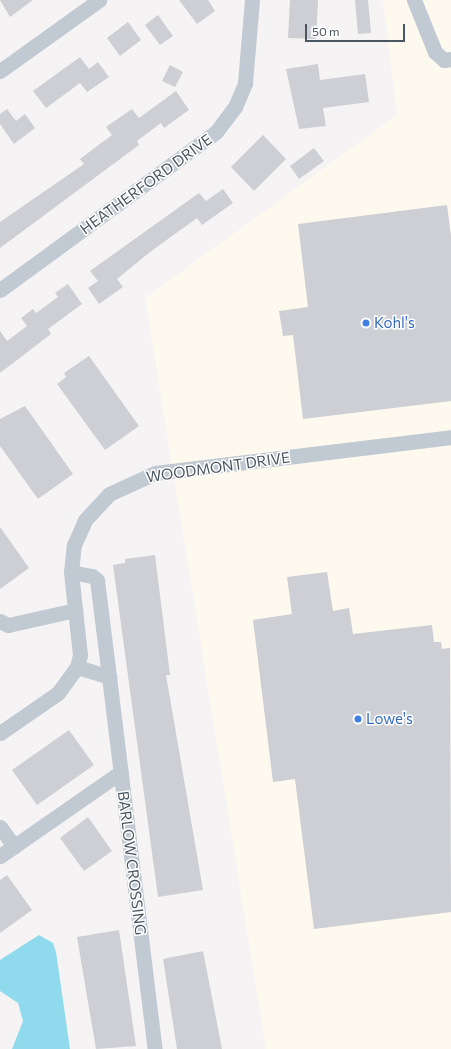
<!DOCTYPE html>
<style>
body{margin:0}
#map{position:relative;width:451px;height:1049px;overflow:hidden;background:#f5f3f3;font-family:Commissioner,sans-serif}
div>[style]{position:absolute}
.commercial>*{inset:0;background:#fdf9ef}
.water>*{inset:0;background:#90daee}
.building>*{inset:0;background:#cdcfd5}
.minor>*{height:15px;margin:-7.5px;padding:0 7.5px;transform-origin:7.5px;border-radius:7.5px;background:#c1cad2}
.dots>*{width:11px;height:11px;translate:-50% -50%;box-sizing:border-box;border:2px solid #fff;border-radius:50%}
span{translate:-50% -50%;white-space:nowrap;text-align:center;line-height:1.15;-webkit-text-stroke:3px #fff;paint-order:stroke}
.street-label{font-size:15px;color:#4a5661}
.shop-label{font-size:15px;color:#366cbe}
.left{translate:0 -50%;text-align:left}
.scale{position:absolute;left:305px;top:24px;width:100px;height:18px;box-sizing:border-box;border:2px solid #4a5661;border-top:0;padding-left:5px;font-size:12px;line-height:14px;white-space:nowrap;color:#4a5661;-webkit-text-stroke:3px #fff;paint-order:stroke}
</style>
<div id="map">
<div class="commercial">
<div style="clip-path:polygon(383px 0,451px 0,451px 1049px,266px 1049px,145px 298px,397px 115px)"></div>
</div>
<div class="water">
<div style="clip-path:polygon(39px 935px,53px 943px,56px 952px,70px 1049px,12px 1049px,23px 1021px,18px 1003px,0 991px,0 960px)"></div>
</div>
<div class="building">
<div style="clip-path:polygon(0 0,33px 0,10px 17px)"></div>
<div style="clip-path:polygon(179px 0,208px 0,215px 11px,197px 24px)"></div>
<div style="clip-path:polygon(290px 0,318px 0,316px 39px,288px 38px)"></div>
<div style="clip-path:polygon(355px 0,368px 0,371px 33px,358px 34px)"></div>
<div style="clip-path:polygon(158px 15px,173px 36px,160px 45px,145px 25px)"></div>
<div style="clip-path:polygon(128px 22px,141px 40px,120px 56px,107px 38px)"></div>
<div style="clip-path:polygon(80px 57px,89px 69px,98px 62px,109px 77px,87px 92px,80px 83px,46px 108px,33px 91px)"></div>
<div style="clip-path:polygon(318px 64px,320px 80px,365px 74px,369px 102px,323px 108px,326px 126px,299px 129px,286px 69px)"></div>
<div style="clip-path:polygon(170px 65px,183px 72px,175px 87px,162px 81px)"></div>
<div style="clip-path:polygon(176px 91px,189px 110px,164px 128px,161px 123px,137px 141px,139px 145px,0 248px,0 222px,84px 164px,80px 159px,112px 135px,106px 127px,132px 109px,139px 118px)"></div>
<div style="clip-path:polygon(7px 109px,16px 121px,25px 114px,35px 128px,14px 144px,0 124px,0 114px)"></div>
<div style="clip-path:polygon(263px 135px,286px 159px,254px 191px,231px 167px)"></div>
<div style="clip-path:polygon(314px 148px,324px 161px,299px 179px,290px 166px)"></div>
<div style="clip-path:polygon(223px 189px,233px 203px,202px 225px,197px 218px,150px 252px,117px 279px,123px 287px,99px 304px,88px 288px,98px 281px,90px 271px,199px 193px,206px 201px)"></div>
<div style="clip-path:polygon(447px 205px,451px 236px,451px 401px,303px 419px,293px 335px,283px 336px,279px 311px,308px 307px,298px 224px)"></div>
<div style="clip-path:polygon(68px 284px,82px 304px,48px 329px,51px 334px,0 373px,0 331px,7px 341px,27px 326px,21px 318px,33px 309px,36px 313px,58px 297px,55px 293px)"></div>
<div style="clip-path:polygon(89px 356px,139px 426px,105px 450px,57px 384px,66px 377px,64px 373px)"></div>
<div style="clip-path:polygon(25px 406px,73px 474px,38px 499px,0 446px,0 419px)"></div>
<div style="clip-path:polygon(0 527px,29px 568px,0 589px)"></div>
<div style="clip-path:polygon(155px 555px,170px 675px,166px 675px,203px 890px,158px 897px,113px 565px,125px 563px,125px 559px)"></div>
<div style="clip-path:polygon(327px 572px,333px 611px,349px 608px,353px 634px,432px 625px,434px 642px,441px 642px,442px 649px,450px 648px,451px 912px,314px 929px,295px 779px,273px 782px,253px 620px,292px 614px,287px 577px)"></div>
<div style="clip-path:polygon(69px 730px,94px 765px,37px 805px,12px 770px)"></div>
<div style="clip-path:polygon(88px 817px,112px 851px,84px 871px,60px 838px)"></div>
<div style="clip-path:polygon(7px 875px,32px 910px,0 933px,0 880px)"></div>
<div style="clip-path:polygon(119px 930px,136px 1046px,96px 1049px,77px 937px)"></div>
<div style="clip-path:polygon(203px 951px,222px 1049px,177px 1049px,163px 959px)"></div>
</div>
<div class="minor">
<div style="left:414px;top:0;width:56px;rotate:68deg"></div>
<div style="left:435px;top:52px;width:12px;rotate:42deg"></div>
<div style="left:444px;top:60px;width:7px;rotate:-8deg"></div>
<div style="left:0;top:71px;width:122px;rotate:-35.6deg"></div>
<div style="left:0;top:290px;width:268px;rotate:-36.2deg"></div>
<div style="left:216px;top:132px;width:31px;rotate:-53deg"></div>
<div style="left:235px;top:107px;width:26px;rotate:-67deg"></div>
<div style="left:245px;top:83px;width:83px;rotate:-85.2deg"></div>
<div style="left:71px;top:572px;width:21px;rotate:11deg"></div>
<div style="left:92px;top:576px;width:6px;rotate:39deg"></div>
<div style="left:97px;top:580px;width:98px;rotate:82.9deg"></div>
<div style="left:0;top:621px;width:9px;rotate:27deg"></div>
<div style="left:8px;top:625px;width:69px;rotate:-12.6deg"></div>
<div style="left:77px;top:667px;width:34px;rotate:17deg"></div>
<div style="left:109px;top:677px;width:375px;rotate:83deg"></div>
<div style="left:0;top:733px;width:70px;rotate:-34.6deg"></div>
<div style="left:58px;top:693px;width:32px;rotate:-54deg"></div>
<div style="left:77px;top:667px;width:12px;rotate:-76deg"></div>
<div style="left:80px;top:655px;width:83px;rotate:-96.2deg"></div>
<div style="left:71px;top:572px;width:27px;rotate:-84deg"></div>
<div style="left:74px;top:545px;width:27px;rotate:-66deg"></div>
<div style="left:85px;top:520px;width:35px;rotate:-47deg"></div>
<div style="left:109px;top:494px;width:51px;rotate:-24.5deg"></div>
<div style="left:155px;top:473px;width:298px;rotate:-6.9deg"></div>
<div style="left:0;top:827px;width:24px;rotate:54deg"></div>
<div style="left:0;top:856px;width:147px;rotate:-34.8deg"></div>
</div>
<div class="dots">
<div style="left:366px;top:323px;background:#3f7fe0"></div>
<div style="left:358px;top:719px;background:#3f7fe0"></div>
</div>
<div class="street-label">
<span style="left:146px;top:184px;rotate:-36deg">HEATHERFORD DRIVE</span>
<span style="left:218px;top:467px;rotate:-8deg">WOODMONT DRIVE</span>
<span style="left:132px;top:863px;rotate:83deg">BARLOW CROSSING</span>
</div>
<div class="shop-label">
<span class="left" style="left:374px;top:323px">Kohl's</span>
<span class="left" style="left:366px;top:719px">Lowe's</span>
</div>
<div class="scale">50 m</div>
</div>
